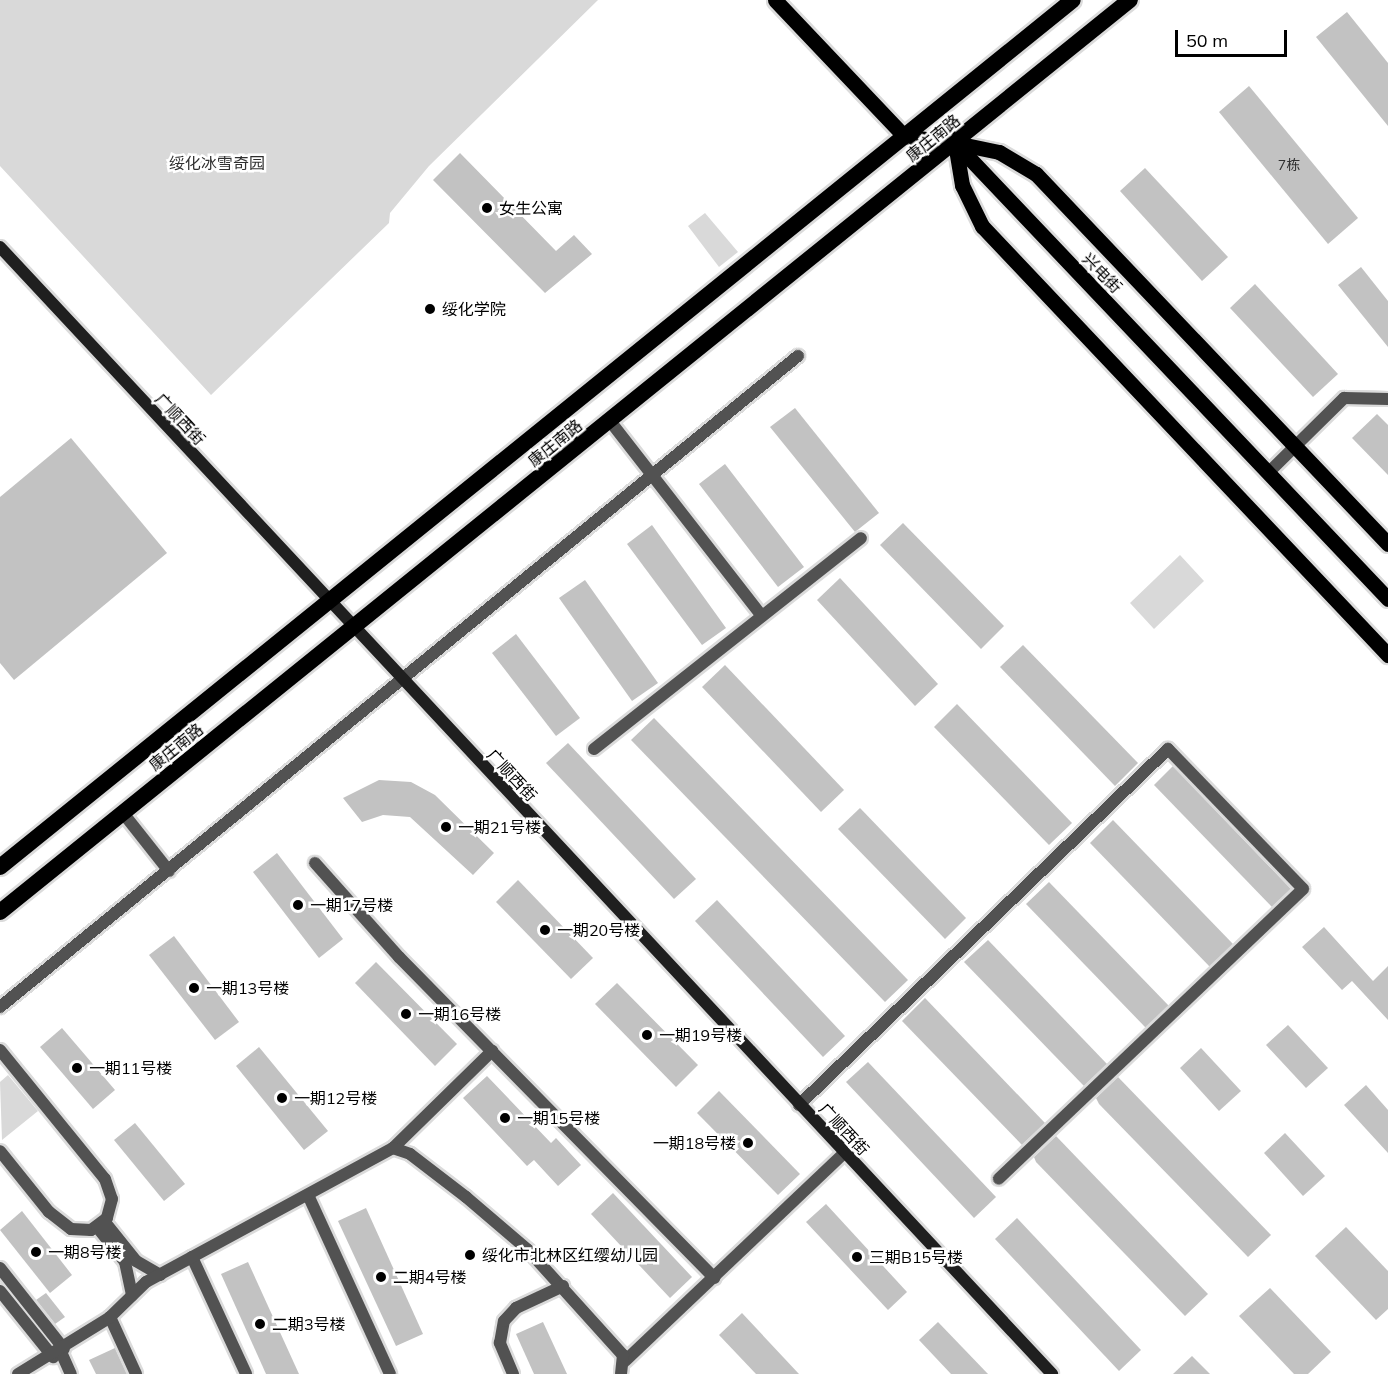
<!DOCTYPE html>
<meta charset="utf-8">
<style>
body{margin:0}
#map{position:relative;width:1388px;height:1374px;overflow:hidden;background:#fff;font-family:Mulish,"Noto Sans SC",sans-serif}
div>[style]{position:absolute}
.green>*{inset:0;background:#d9d9d9}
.building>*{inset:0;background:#c2c2c2}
.roads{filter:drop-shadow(2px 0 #dbdbdb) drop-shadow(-2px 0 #dbdbdb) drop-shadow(0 2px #dbdbdb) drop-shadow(0 -2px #dbdbdb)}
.minor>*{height:12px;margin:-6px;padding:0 6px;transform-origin:6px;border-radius:6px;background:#525252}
.secondary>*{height:12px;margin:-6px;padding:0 6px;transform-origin:6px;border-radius:6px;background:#1f1f1f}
.primary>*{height:15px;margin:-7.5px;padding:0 7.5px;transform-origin:7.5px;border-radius:7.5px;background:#000}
.trunk>*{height:16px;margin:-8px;padding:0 8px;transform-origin:8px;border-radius:8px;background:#000}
.dots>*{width:16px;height:16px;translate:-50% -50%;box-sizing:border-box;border:3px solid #fff;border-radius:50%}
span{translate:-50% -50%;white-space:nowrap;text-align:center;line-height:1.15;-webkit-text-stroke:5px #fff;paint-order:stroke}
.number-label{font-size:14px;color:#303030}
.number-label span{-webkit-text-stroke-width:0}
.street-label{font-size:16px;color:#000}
.park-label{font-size:16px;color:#303030}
.poi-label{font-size:16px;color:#000}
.left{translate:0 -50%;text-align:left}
.right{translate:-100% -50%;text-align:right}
.scale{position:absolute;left:1175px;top:30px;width:112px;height:27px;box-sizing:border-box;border:3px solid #000;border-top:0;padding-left:8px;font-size:18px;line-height:21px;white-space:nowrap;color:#000;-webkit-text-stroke:4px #fff;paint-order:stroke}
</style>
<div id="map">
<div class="green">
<div style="clip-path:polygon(0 0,598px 0,429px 166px,390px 213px,389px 223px,211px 395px,0 166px)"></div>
<div style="clip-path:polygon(705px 213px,738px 252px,719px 267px,688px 226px)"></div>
<div style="clip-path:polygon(1180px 555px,1204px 581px,1154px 629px,1130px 603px)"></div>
<div style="clip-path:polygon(8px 1075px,38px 1111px,2px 1140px,0 1082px)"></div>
</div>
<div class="building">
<div style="clip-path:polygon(1347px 12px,1388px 63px,1388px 126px,1316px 37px)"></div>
<div style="clip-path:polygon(1249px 86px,1358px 218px,1328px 244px,1219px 112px)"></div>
<div style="clip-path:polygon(460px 153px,556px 251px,574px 235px,592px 254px,545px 293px,433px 180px)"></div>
<div style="clip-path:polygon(1145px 168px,1228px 257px,1202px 281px,1120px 191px)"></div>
<div style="clip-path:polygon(1361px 267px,1388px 301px,1388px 347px,1338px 285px)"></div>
<div style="clip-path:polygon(1255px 284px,1338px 374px,1313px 397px,1230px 308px)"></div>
<div style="clip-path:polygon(795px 408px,879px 513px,855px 532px,770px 427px)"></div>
<div style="clip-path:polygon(1377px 414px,1388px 425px,1388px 475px,1352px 438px)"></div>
<div style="clip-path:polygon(71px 438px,167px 553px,14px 680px,0 663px,0 497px)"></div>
<div style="clip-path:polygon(725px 464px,804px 567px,778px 587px,699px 484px)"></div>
<div style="clip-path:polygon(903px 523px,1004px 626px,981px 649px,880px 545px)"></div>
<div style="clip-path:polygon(652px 525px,726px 628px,702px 645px,627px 544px)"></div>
<div style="clip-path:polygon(840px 578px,938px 684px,915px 706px,817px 600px)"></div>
<div style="clip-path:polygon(585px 580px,658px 683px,632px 701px,559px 598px)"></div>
<div style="clip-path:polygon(516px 634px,580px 718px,556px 736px,492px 653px)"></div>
<div style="clip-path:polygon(1023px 645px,1138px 763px,1115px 786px,1000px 667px)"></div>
<div style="clip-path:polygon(725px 665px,844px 790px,821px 812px,702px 687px)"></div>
<div style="clip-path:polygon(957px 704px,1072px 823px,1049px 845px,934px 727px)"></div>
<div style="clip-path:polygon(654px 718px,908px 980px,885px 1002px,631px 740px)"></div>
<div style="clip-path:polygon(568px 743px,696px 879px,674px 899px,546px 763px)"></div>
<div style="clip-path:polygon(1173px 766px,1291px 889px,1272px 907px,1154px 785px)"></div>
<div style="clip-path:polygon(379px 780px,411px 782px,435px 795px,494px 853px,473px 875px,410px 817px,383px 815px,362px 822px,343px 798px)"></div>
<div style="clip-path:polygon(860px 808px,966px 918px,945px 939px,838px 829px)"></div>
<div style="clip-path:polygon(1113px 820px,1233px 944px,1210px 967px,1090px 843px)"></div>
<div style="clip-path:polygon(277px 853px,343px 939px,319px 958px,253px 872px)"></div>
<div style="clip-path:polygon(518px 880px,593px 958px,571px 979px,496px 902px)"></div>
<div style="clip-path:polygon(1049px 882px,1169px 1006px,1146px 1028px,1026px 904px)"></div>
<div style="clip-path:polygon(717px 900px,845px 1036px,823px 1057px,695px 921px)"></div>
<div style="clip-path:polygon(1324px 927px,1373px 981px,1388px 966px,1388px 1020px,1352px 981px,1342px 990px,1302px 947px)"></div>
<div style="clip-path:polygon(174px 936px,239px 1022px,215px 1040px,149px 955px)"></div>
<div style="clip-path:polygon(988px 940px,1107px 1064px,1084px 1086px,964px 962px)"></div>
<div style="clip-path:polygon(376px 962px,457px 1044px,435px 1066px,355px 983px)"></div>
<div style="clip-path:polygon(617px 983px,698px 1065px,676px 1087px,595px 1004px)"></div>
<div style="clip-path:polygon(925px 998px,1045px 1123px,1022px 1145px,902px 1021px)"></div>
<div style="clip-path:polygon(1288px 1025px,1328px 1068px,1306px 1088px,1266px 1045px)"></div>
<div style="clip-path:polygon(62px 1028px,115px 1090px,93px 1109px,40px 1047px)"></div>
<div style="clip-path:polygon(259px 1047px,328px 1131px,304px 1150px,236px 1066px)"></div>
<div style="clip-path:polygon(1201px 1048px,1241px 1091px,1219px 1111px,1180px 1068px)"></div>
<div style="clip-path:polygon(868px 1062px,996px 1197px,974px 1218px,846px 1082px)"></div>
<div style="clip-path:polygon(487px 1076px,551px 1143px,556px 1138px,581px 1165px,558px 1186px,534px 1160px,527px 1166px,463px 1098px)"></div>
<div style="clip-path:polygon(1118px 1077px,1271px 1235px,1248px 1257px,1099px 1104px,1096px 1098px)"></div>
<div style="clip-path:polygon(1366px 1085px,1388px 1110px,1388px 1153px,1344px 1105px)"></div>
<div style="clip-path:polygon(719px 1091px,800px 1174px,778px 1195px,697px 1113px)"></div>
<div style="clip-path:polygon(135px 1123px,185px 1184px,164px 1201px,114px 1140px)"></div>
<div style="clip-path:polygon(1285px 1133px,1325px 1176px,1303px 1196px,1264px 1153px)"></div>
<div style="clip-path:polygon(1056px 1136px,1208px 1294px,1185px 1316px,1036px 1162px,1034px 1157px)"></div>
<div style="clip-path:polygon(613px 1193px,692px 1277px,670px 1298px,591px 1214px)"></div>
<div style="clip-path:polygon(826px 1204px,907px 1292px,888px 1310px,806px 1222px)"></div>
<div style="clip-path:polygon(366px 1208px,423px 1334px,396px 1346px,338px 1221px)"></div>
<div style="clip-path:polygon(22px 1211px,72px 1275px,50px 1293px,0 1230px)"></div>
<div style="clip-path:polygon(1017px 1218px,1141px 1350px,1119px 1371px,995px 1239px)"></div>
<div style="clip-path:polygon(1346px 1227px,1388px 1271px,1388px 1309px,1376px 1320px,1315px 1256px)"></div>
<div style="clip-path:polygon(248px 1262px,299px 1374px,266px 1374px,221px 1274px)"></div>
<div style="clip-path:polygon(1270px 1288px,1331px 1352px,1308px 1374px,1294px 1374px,1239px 1316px)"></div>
<div style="clip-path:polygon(46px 1293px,65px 1317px,55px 1324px,36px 1300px)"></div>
<div style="clip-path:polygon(742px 1313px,799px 1374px,756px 1374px,719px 1335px)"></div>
<div style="clip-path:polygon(543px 1322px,567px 1374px,534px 1374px,516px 1334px)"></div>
<div style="clip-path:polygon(938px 1322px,988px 1374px,951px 1374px,919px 1340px)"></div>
<div style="clip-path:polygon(115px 1348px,127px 1374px,96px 1374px,89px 1360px)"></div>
<div style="clip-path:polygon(1192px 1356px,1210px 1374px,1173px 1374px)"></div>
</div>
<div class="roads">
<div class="minor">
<div style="left:610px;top:421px;width:247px;rotate:52.1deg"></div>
<div style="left:1268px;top:473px;width:107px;rotate:-44.6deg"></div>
<div style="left:1344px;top:398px;width:44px;rotate:1.3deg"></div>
<div style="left:594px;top:749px;width:340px;rotate:-38.3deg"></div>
<div style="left:123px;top:813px;width:74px;rotate:51.6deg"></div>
<div style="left:315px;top:863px;width:126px;rotate:48.2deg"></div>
<div style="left:399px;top:957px;width:450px;rotate:45.5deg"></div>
<div style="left:0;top:1007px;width:1030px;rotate:-39.21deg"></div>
<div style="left:0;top:1050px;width:166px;rotate:50.9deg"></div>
<div style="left:105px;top:1179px;width:21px;rotate:71deg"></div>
<div style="left:112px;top:1199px;width:20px;rotate:105deg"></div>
<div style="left:107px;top:1218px;width:20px;rotate:143deg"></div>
<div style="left:91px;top:1230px;width:20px;rotate:-177deg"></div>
<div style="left:71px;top:1229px;width:28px;rotate:-142deg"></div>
<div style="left:49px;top:1212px;width:78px;rotate:-128.8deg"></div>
<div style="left:799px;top:1105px;width:513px;rotate:-43.97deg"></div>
<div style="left:1168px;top:749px;width:194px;rotate:46deg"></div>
<div style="left:1303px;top:889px;width:420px;rotate:136.4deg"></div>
<div style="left:393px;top:1148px;width:139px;rotate:-44.4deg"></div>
<div style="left:308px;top:1195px;width:197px;rotate:65.4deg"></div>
<div style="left:104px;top:1221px;width:51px;rotate:51.3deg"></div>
<div style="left:136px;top:1261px;width:28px;rotate:30deg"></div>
<div style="left:97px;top:1227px;width:45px;rotate:51.3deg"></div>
<div style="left:125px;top:1262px;width:34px;rotate:78deg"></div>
<div style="left:192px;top:1257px;width:129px;rotate:65.2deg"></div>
<div style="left:0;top:1268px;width:103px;rotate:51.7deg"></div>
<div style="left:0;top:1291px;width:85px;rotate:51.2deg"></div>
<div style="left:110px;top:1317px;width:63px;rotate:65.5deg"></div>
<div style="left:61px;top:1352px;width:24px;rotate:66deg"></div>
<div style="left:625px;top:1361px;width:302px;rotate:-43.5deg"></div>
<div style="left:18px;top:1374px;width:107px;rotate:-31.6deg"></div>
<div style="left:109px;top:1318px;width:52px;rotate:-44.2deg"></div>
<div style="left:146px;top:1282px;width:281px;rotate:-28.5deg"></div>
<div style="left:393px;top:1148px;width:18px;rotate:19deg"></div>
<div style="left:410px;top:1154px;width:71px;rotate:37.5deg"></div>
<div style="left:466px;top:1197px;width:82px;rotate:40.5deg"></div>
<div style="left:528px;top:1250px;width:142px;rotate:47.9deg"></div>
<div style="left:623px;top:1355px;width:19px;rotate:96deg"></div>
<div style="left:513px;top:1374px;width:34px;rotate:-113deg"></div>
<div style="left:500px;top:1343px;width:22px;rotate:-80deg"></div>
<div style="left:504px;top:1321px;width:18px;rotate:-47deg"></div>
<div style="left:516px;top:1308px;width:52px;rotate:-25.1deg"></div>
</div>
<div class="secondary">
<div style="left:0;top:247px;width:1542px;rotate:46.97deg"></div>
</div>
<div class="primary">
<div style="left:775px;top:0;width:187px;rotate:46.5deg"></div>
<div style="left:904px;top:136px;width:51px;rotate:7.8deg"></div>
<div style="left:955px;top:143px;width:629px;rotate:46.48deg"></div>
<div style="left:1388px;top:544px;width:511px;rotate:-133.57deg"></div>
<div style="left:1036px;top:174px;width:43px;rotate:-149.3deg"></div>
<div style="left:999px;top:152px;width:45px;rotate:-168.4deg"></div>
<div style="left:955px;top:143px;width:43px;rotate:80.5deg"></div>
<div style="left:962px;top:185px;width:46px;rotate:64deg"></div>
<div style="left:982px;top:226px;width:591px;rotate:46.58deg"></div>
</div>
<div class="trunk">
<div style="left:0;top:867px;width:1379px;rotate:-38.94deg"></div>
<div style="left:0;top:912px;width:1452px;rotate:-38.91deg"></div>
</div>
</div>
<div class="dots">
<div style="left:487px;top:208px;background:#000"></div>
<div style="left:430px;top:309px;background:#000"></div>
<div style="left:446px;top:827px;background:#000"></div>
<div style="left:298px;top:905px;background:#000"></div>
<div style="left:545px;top:930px;background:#000"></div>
<div style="left:194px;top:988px;background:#000"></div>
<div style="left:406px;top:1014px;background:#000"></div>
<div style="left:647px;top:1035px;background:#000"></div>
<div style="left:77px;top:1068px;background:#000"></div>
<div style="left:282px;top:1098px;background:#000"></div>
<div style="left:505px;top:1118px;background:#000"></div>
<div style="left:748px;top:1143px;background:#000"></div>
<div style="left:36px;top:1252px;background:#000"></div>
<div style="left:470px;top:1255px;background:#000"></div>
<div style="left:857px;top:1257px;background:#000"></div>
<div style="left:381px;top:1277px;background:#000"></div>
<div style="left:260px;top:1324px;background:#000"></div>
</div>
<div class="number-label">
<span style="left:1289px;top:165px">7栋</span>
</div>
<div class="street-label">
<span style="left:933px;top:138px;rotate:-39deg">康庄南路</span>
<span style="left:1102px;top:273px;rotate:46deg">兴电街</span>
<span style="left:180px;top:419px;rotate:47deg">广顺西街</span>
<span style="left:555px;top:443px;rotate:-39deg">康庄南路</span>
<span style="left:176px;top:747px;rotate:-39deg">康庄南路</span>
<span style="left:512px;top:775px;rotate:47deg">广顺西街</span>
<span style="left:844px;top:1129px;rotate:47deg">广顺西街</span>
</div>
<div class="park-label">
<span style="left:217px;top:163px">绥化冰雪奇园</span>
</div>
<div class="poi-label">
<span class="left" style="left:499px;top:208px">女生公寓</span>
<span class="left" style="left:442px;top:309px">绥化学院</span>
<span class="left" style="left:458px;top:827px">一期21号楼</span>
<span class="left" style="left:310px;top:905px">一期17号楼</span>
<span class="left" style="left:557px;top:930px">一期20号楼</span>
<span class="left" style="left:206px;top:988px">一期13号楼</span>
<span class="left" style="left:418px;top:1014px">一期16号楼</span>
<span class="left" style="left:659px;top:1035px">一期19号楼</span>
<span class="left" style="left:89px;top:1068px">一期11号楼</span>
<span class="left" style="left:294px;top:1098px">一期12号楼</span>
<span class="left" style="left:517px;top:1118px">一期15号楼</span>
<span class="right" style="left:736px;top:1143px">一期18号楼</span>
<span class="left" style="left:48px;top:1252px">一期8号楼</span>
<span class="left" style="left:482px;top:1255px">绥化市北林区红缨幼儿园</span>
<span class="left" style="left:869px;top:1257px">三期B15号楼</span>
<span class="left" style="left:393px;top:1277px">二期4号楼</span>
<span class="left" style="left:272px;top:1324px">二期3号楼</span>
</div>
<div class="scale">50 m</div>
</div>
